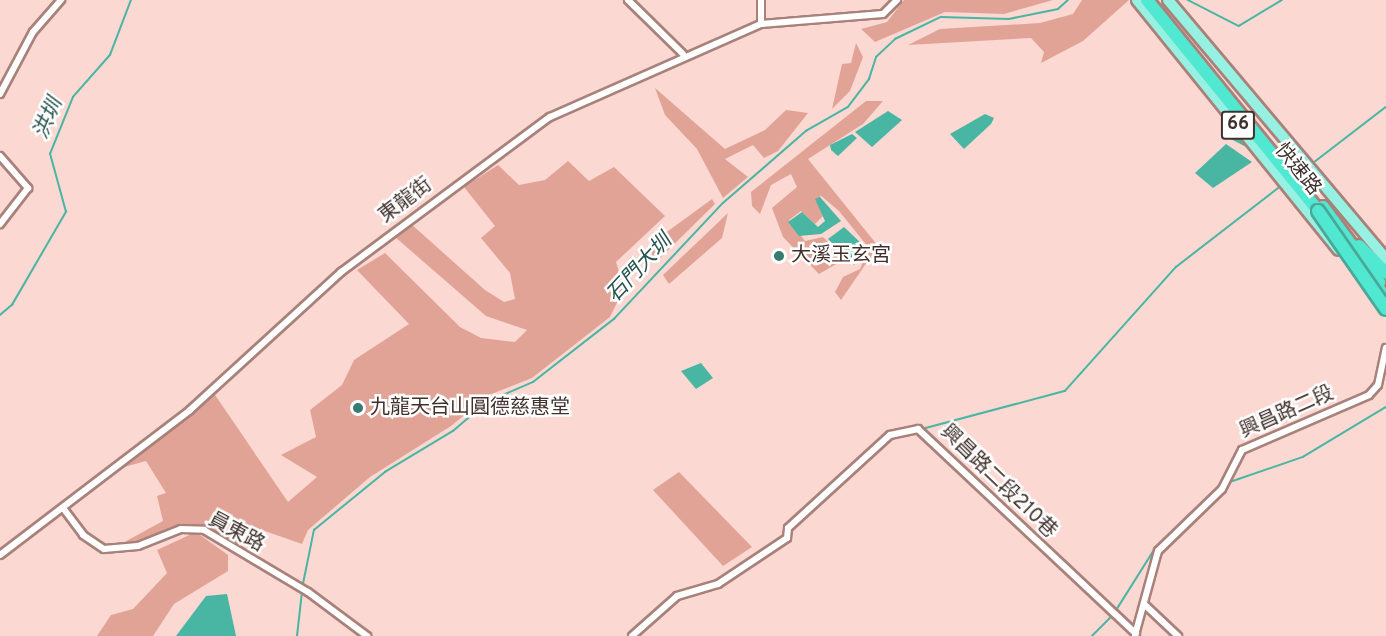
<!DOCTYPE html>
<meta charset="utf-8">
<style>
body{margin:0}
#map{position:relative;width:1386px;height:636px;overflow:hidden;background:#fbd8d2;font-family:Overpass,"Noto Sans TC",sans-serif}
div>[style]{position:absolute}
.green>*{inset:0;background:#e2a397}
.water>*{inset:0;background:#49b5a3}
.stream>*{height:1.5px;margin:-0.75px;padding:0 0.75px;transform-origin:0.75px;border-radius:0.75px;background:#49b5a3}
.roads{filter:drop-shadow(2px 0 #a8827a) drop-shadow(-2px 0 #a8827a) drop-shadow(0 2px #a8827a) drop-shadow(0 -2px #a8827a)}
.street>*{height:6px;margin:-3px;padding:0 3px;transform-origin:3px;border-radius:3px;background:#fff}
.primary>*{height:10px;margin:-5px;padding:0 5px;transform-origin:5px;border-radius:5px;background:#97f1e3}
.highway>*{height:12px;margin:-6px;padding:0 6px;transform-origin:6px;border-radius:6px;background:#51e8d1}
.bridges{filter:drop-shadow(2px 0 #4ba898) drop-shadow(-2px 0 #4ba898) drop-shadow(0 2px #4ba898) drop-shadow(0 -2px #4ba898)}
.highway-bridge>*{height:12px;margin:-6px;padding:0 6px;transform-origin:6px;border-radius:6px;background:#51e8d1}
.dots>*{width:16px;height:16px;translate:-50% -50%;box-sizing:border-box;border:3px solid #fff;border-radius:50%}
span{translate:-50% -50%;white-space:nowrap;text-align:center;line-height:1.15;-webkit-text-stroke:5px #fff;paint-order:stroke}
.shield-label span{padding:2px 4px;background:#fff;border:2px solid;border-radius:4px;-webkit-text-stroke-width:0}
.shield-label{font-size:18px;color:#41312d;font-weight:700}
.street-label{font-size:20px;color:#41312d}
.poi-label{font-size:20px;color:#41312d}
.left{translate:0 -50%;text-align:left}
.water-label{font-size:21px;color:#27554d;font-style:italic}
</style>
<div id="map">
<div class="green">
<div style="clip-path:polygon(904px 0,1053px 0,1004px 14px,945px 12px,875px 42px,861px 29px,887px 22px)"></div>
<div style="clip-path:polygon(1082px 0,1129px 0,1083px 41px,1041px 63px,1044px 52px,1031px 38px,908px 45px,940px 29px,1040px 23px,1073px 14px)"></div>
<div style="clip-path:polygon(856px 43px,863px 57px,850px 91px,832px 109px,842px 64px,851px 63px)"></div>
<div style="clip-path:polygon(655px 88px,725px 149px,765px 130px,786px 110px,808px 113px,778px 151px,764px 158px,753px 145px,725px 159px,748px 177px,723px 198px,697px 149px,665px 115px)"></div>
<div style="clip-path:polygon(866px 101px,883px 101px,863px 124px,808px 159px,878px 246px,841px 300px,835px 292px,843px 277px,860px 269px,869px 248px,839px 211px,820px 195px,823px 216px,815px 224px,801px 211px,789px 220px,805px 241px,823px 237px,845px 259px,819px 274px,783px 237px,772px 208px,797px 187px,791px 174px,771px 185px,760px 214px,752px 206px,751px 192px)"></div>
<div style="clip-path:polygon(568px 161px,589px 181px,614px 167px,665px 216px,616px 262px,624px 288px,610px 317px,532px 378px,489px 395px,451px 426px,370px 477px,308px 530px,302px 544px,259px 529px,237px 537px,238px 550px,211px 528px,176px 526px,144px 541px,119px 545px,163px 521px,157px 496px,166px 493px,146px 461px,124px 467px,213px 392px,288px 502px,317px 477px,281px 455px,316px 437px,310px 410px,342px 385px,354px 360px,409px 324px,357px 270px,385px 253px,460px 327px,481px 338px,515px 342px,527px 330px,486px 316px,395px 237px,411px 224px,485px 290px,504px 302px,515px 299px,510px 273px,481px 238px,495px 226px,464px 187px,498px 165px,519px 185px,545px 180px)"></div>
<div style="clip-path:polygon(712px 199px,715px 204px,655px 263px,649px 245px)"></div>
<div style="clip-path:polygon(728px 213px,722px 238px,669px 284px,663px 275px)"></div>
<div style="clip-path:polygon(679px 472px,752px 547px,723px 566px,653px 490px)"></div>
<div style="clip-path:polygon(196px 532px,228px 555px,228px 571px,174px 604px,153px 636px,97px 636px,111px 615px,133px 609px,167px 573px,157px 550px)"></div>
</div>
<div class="water">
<div style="clip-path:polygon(888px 111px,902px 120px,872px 147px,855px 132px)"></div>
<div style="clip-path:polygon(985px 114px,994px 118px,991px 124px,964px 149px,950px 134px)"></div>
<div style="clip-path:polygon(1235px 126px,1254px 151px,1225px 136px)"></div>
<div style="clip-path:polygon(852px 134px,857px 138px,838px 156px,831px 150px,830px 145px)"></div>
<div style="clip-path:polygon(1226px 144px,1252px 162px,1213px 188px,1195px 173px)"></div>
<div style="clip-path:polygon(820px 197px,841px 221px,821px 234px,799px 236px,788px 222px,802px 212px,818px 227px,825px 221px,815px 199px)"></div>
<div style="clip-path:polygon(844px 227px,863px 245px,854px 265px,828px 239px)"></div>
<div style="clip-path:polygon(701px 363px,713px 378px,696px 389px,681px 371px)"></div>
<div style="clip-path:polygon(227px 594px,236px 636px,176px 636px,206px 596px)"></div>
</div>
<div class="stream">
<div style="left:1188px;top:0;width:57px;rotate:27deg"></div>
<div style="left:1239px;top:26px;width:50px;rotate:-31.2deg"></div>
<div style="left:1313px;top:163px;width:92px;rotate:-37.5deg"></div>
<div style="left:1296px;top:175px;width:10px;rotate:-37deg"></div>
<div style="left:0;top:315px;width:16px;rotate:-40deg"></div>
<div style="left:12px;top:305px;width:108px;rotate:-59.9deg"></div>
<div style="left:66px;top:212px;width:60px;rotate:-105.4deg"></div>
<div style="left:50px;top:154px;width:61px;rotate:-68deg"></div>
<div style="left:73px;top:97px;width:56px;rotate:-48.6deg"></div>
<div style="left:110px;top:55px;width:59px;rotate:-69.1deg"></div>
<div style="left:922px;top:429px;width:148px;rotate:-14.9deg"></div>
<div style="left:1065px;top:391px;width:166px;rotate:-48.2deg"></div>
<div style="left:1176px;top:267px;width:134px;rotate:-37.7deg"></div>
<div style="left:1227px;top:483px;width:80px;rotate:-18.9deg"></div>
<div style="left:1303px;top:457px;width:97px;rotate:-31.1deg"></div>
<div style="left:303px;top:584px;width:55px;rotate:-78.5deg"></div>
<div style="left:314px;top:530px;width:92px;rotate:-39.2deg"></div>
<div style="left:385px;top:472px;width:79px;rotate:-31.1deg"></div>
<div style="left:453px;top:431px;width:45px;rotate:-40.5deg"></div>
<div style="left:487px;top:402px;width:50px;rotate:-23.5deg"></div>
<div style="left:533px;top:382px;width:103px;rotate:-37.9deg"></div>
<div style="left:614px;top:319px;width:159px;rotate:-46.8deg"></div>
<div style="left:723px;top:203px;width:110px;rotate:-40.9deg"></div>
<div style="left:806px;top:131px;width:48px;rotate:-29.7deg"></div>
<div style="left:848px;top:107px;width:35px;rotate:-53deg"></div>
<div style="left:869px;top:79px;width:23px;rotate:-72deg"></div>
<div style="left:876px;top:57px;width:26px;rotate:-43deg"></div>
<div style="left:895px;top:39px;width:51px;rotate:-25.6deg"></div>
<div style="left:941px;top:17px;width:68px;rotate:1.7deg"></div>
<div style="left:1009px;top:19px;width:50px;rotate:-11.5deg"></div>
<div style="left:1058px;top:9px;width:13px;rotate:-42deg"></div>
<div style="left:1115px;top:612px;width:77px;rotate:-57.8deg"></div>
<div style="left:1156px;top:547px;width:88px;rotate:-43.2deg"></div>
<div style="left:297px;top:636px;width:44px;rotate:-83.5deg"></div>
<div style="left:1092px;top:636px;width:28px;rotate:-45deg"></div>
</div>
<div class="roads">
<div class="street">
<div style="left:628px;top:0;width:77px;rotate:44.5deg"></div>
<div style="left:761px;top:24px;width:24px;rotate:-90deg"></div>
<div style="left:0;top:94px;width:70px;rotate:-62deg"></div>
<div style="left:33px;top:32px;width:43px;rotate:-48.8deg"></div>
<div style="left:0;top:156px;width:43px;rotate:48.8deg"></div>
<div style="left:28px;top:188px;width:46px;rotate:127.9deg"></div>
<div style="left:63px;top:508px;width:34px;rotate:53deg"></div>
<div style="left:83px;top:535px;width:25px;rotate:34deg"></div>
<div style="left:104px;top:549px;width:34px;rotate:-5deg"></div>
<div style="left:138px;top:546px;width:46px;rotate:-21.6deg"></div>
<div style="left:181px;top:529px;width:23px;rotate:2deg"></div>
<div style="left:204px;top:530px;width:121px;rotate:30.8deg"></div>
<div style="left:308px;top:592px;width:74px;rotate:36.7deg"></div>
<div style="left:0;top:555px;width:239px;rotate:-37.3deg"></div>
<div style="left:190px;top:410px;width:205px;rotate:-42.4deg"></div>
<div style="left:341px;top:272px;width:260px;rotate:-36.6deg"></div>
<div style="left:550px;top:117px;width:231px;rotate:-23.8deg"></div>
<div style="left:761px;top:24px;width:122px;rotate:-4.7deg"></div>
<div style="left:883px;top:14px;width:20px;rotate:-45deg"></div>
<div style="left:1144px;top:604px;width:47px;rotate:43.3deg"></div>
<div style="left:1135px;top:635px;width:87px;rotate:-74.7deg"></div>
<div style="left:1158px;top:551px;width:89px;rotate:-44.1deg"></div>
<div style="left:1222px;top:489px;width:44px;rotate:-62.9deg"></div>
<div style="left:1242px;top:450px;width:138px;rotate:-23.4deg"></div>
<div style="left:1369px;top:395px;width:13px;rotate:-48deg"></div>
<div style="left:1378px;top:385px;width:38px;rotate:-78deg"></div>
<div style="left:632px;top:636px;width:60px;rotate:-41.6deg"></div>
<div style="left:677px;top:596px;width:43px;rotate:-16.3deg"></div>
<div style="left:718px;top:584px;width:83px;rotate:-33.7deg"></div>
<div style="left:787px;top:538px;width:10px;rotate:-84deg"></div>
<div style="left:788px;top:528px;width:138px;rotate:-42.4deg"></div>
<div style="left:890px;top:435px;width:29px;rotate:-12deg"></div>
<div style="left:918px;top:429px;width:299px;rotate:43.2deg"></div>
</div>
<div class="primary">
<div style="left:1137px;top:0;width:321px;rotate:51.1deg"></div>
<div style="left:1168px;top:0;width:339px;rotate:49.9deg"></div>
</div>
<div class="highway">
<div style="left:1147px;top:0;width:281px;rotate:50.9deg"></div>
<div style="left:1323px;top:207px;width:94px;rotate:53.3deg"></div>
<div style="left:1359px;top:246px;width:38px;rotate:45deg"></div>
<div style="left:1371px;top:279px;width:24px;rotate:52deg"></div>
</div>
</div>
<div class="bridges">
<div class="highway-bridge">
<div style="left:1318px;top:211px;width:119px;rotate:55.2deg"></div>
</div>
</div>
<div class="dots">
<div style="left:779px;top:256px;background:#377c70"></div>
<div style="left:358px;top:408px;background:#377c70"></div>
</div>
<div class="shield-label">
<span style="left:1238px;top:125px">66</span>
</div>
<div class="street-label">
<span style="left:1297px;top:170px;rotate:51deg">快速路</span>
<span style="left:406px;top:201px;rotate:-37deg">東龍街</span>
<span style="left:1287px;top:413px;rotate:-24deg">興昌路二段</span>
<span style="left:998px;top:482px;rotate:44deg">興昌路二段210巷</span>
<span style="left:236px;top:533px;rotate:28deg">員東路</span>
</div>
<div class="poi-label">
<span class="left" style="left:791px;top:256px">大溪玉玄宮</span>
<span class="left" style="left:370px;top:408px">九龍天台山圓德慈惠堂</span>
</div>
<div class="water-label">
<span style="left:49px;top:119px;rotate:-67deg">洪圳</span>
<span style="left:640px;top:269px;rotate:-47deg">石門大圳</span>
</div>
</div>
